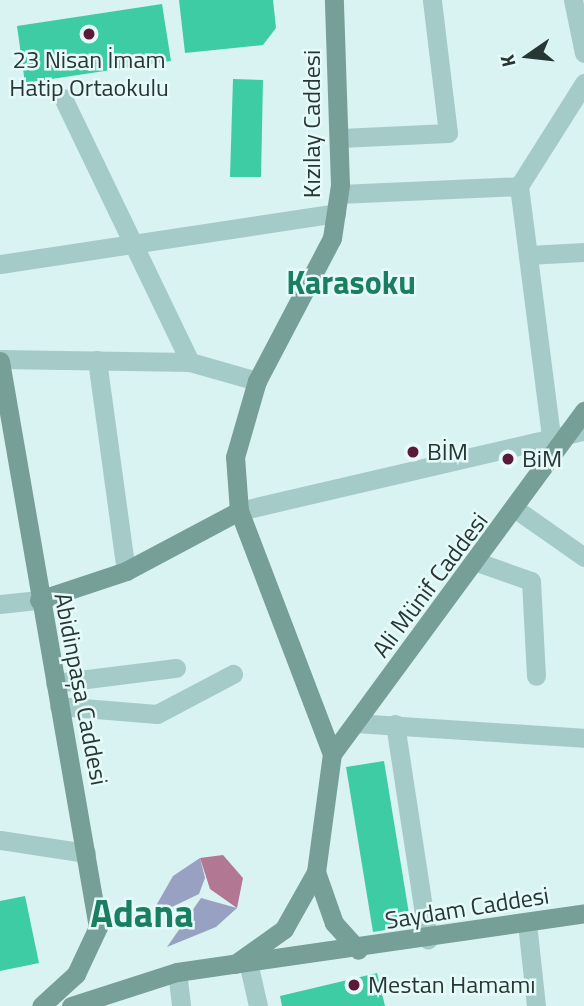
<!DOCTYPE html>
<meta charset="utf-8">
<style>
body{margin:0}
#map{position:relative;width:584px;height:1006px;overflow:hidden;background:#d9f3f3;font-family:"Titillium Web",sans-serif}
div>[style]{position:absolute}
.green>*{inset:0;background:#99a1c3}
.water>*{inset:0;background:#b17793}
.building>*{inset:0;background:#3ecca4}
.minor>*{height:19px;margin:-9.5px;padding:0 9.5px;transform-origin:9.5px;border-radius:9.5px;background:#a5cbc9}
.secondary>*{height:19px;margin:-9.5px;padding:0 9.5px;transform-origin:9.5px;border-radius:9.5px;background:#769f98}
.dots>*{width:19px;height:19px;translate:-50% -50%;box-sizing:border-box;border:4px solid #e6fafa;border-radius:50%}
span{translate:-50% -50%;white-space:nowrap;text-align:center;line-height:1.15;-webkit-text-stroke:5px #e6fafa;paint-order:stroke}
.poi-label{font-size:24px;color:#273733}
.left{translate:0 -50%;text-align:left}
.street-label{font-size:24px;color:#273733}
.district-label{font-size:32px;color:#1a7e61;font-weight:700}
.town-label{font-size:38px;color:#1a7e61;font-weight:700}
.north{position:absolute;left:493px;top:21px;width:70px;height:70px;-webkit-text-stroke:5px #e6fafa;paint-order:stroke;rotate:256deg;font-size:19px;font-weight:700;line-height:28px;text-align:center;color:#273733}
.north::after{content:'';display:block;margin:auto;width:24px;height:32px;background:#273733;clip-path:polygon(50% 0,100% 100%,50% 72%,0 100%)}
</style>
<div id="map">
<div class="green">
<div style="clip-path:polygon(200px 858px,205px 878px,199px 894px,149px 918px,173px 876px)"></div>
<div style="clip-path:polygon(201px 898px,237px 908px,216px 927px,167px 947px)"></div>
</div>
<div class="water">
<div style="clip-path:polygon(223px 855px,243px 878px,237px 908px,210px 889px,200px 858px)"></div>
</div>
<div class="building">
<div style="clip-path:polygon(179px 0,273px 0,276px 28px,263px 45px,185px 53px)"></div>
<div style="clip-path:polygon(162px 4px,171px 61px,25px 83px,17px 26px)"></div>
<div style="clip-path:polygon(233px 79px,263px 80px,261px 177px,230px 177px)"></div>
<div style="clip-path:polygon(384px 761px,411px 926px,373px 932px,346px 767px)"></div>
<div style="clip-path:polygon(25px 896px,39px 963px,0 971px,0 901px)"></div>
<div style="clip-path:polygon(377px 973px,385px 1006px,282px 1006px,280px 996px)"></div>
</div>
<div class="minor">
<div style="left:573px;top:0;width:54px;rotate:78.3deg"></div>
<div style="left:63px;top:98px;width:293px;rotate:64.3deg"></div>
<div style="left:340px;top:138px;width:108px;rotate:-2.7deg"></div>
<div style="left:448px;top:133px;width:134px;rotate:-96.9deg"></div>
<div style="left:339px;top:194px;width:180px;rotate:-2.5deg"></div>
<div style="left:528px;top:255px;width:56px;rotate:-3.1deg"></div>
<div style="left:0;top:264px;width:340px;rotate:-8.6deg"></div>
<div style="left:0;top:359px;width:190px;rotate:0.9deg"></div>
<div style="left:190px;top:362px;width:70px;rotate:15.8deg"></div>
<div style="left:97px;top:360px;width:213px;rotate:82.2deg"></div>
<div style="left:551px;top:436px;width:252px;rotate:-97.3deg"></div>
<div style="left:519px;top:186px;width:122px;rotate:-57.7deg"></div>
<div style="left:517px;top:510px;width:82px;rotate:35deg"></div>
<div style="left:239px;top:511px;width:354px;rotate:-13.1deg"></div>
<div style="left:477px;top:562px;width:57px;rotate:19.4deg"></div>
<div style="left:531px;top:581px;width:95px;rotate:87deg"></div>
<div style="left:0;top:604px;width:39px;rotate:-6deg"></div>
<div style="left:55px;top:683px;width:122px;rotate:-7.1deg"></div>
<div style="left:59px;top:706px;width:98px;rotate:4.7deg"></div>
<div style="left:157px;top:714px;width:86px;rotate:-27.8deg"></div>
<div style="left:355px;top:723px;width:229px;rotate:3.7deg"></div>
<div style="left:395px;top:724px;width:218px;rotate:81.3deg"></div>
<div style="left:0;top:840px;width:87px;rotate:8.6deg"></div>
<div style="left:527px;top:923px;width:83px;rotate:83.8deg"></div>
<div style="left:248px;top:962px;width:45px;rotate:77.2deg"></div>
<div style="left:177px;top:972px;width:34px;rotate:83deg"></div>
</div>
<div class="secondary">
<div style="left:0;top:361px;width:574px;rotate:80.18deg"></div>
<div style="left:98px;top:927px;width:52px;rotate:115.1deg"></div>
<div style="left:76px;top:974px;width:47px;rotate:137.6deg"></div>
<div style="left:39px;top:600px;width:92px;rotate:-18.4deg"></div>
<div style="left:126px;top:571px;width:128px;rotate:-28deg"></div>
<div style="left:332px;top:754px;width:260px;rotate:-110.9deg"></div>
<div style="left:239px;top:511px;width:54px;rotate:-94.2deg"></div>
<div style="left:235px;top:457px;width:79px;rotate:-73.9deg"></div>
<div style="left:257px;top:381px;width:161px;rotate:-62.3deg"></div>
<div style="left:332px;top:238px;width:54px;rotate:-81.4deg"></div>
<div style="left:340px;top:185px;width:185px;rotate:-91.9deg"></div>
<div style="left:316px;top:872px;width:54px;rotate:70.6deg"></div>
<div style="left:334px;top:923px;width:36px;rotate:48deg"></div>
<div style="left:235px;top:964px;width:60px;rotate:-35.5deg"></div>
<div style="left:284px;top:929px;width:65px;rotate:-60.7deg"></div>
<div style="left:316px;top:872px;width:119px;rotate:-82.3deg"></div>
<div style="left:332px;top:754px;width:426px;rotate:-53.7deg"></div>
<div style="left:71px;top:1006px;width:111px;rotate:-17.8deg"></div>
<div style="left:177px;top:972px;width:411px;rotate:-8.2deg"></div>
</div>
<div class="dots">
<div style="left:89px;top:34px;background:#5a1a38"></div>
<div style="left:413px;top:452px;background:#5a1a38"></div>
<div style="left:508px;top:459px;background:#5a1a38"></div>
<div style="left:354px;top:985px;background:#5a1a38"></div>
</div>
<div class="poi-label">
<span style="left:89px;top:74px">23 Nisan İmam<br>Hatip Ortaokulu</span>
<span class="left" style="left:427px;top:452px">BİM</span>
<span class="left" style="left:522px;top:459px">BiM</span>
<span class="left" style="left:368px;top:985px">Mestan Hamamı</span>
</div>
<div class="street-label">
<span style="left:312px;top:124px;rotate:-90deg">Kızılay Caddesi</span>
<span style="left:430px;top:585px;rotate:-53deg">Ali Münif Caddesi</span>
<span style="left:81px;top:689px;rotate:79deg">Abidinpaşa Caddesi</span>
<span style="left:467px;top:908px;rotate:-9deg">Saydam Caddesi</span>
</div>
<div class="district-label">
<span style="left:351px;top:282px">Karasoku</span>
</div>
<div class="town-label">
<span style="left:142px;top:914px">Adana</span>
</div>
<div class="north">K</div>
</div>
